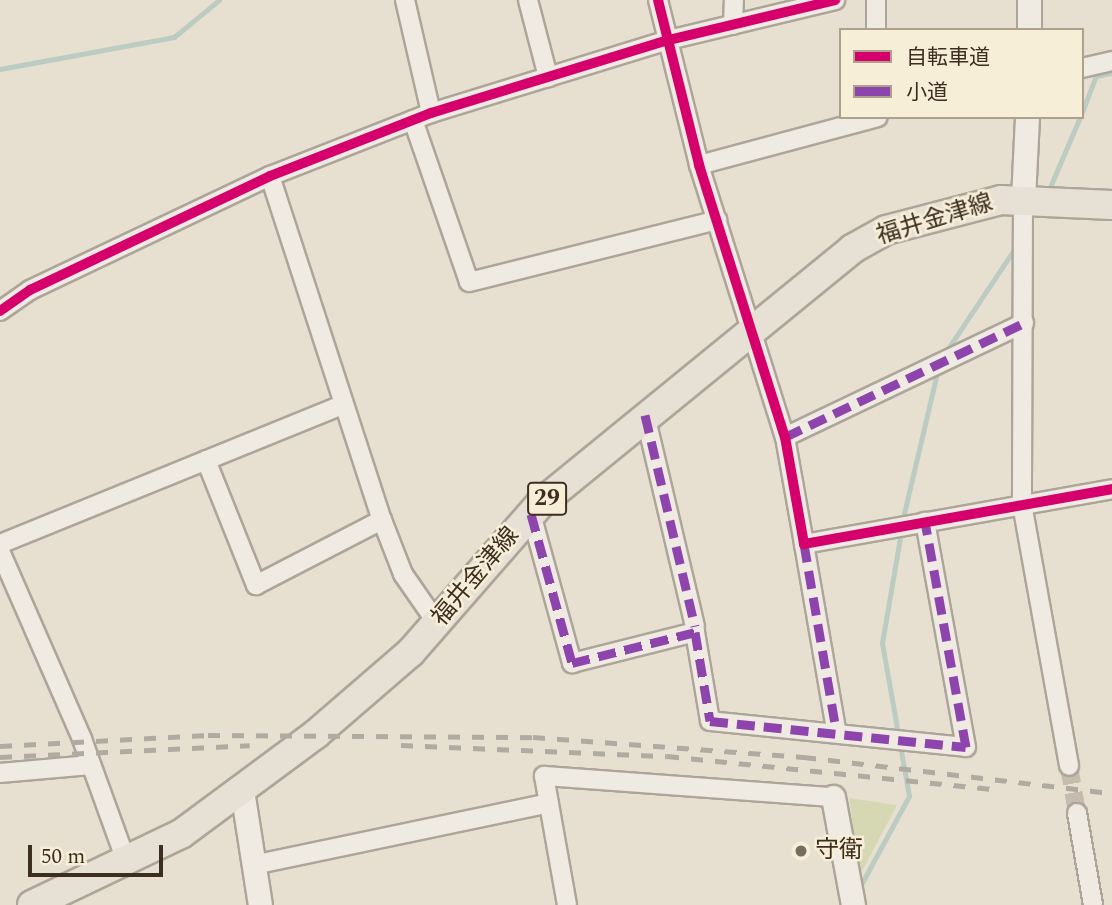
<!DOCTYPE html>
<meta charset="utf-8">
<style>
body{margin:0}
#map{position:relative;width:1112px;height:905px;overflow:hidden;background:#e7e0d1;font-family:Spectral,"Noto Sans JP",serif}
div>[style]{position:absolute}
.green>*{inset:0;background:#d6d7b3}
.stream>*{height:5px;margin:-2.5px;padding:0 2.5px;transform-origin:2.5px;border-radius:2.5px;background:#bcccc2}
.minor-tunnel>*{height:18px;margin-top:-9px;transform-origin:0;background:repeating-linear-gradient(90deg,#c5bcae 0 18px,transparent 0 27px)}
.roads{filter:drop-shadow(2px 0 #ada599) drop-shadow(-2px 0 #ada599) drop-shadow(0 2px #ada599) drop-shadow(0 -2px #ada599)}
.minor>*{height:18px;margin:-9px;padding:0 9px;transform-origin:9px;border-radius:9px;background:#efebe3}
.tertiary>*{height:23px;margin:-11.5px;padding:0 11.5px;transform-origin:11.5px;border-radius:11.5px;background:#efebe3}
.primary>*{height:28px;margin:-14px;padding:0 14px;transform-origin:14px;border-radius:14px;background:#e6e1d4}
.rail>*{height:5px;margin-top:-2.5px;transform-origin:0;background:repeating-linear-gradient(90deg,#afaaa2 0 12px,transparent 0 24px)}
.quiet>*{height:9px;margin-top:-4.5px;transform-origin:0;background:repeating-linear-gradient(90deg,#8e44ad 0 18px,transparent 0 27px)}
.cycleway>*{height:10px;margin:-5px;padding:0 5px;transform-origin:5px;border-radius:5px;background:#d6006c}
.dots>*{width:19px;height:19px;translate:-50% -50%;box-sizing:border-box;border:4px solid #f7eed8;border-radius:50%}
span{translate:-50% -50%;white-space:nowrap;text-align:center;line-height:1.15;-webkit-text-stroke:5px #f7eed8;paint-order:stroke}
.shield-label span{padding:2px 5px;background:#f7eed8;border:2px solid;border-radius:5px;-webkit-text-stroke-width:0}
.shield-label{font-size:23px;color:#3d2e20;font-weight:700}
.street-label{font-size:24px;color:#3d2e20}
.poi-label{font-size:24px;color:#3d2e20}
.left{translate:0 -50%;text-align:left}
.legend{position:absolute;left:839px;top:28px;width:245px;height:91px;box-sizing:border-box;background:#f7eed8;border:2px solid #ada18e;margin:0;padding:9px 12px;list-style:none;font-size:21px;color:#3d2e20}
.legend li{display:flex;align-items:center;gap:14px;height:35px}
.legend b{width:35px;border:2px solid #ada18e}
.scale{position:absolute;left:28px;top:845px;width:135px;height:32px;box-sizing:border-box;border:4px solid #3d2e20;border-top:0;padding-left:9px;font-size:21px;line-height:24px;white-space:nowrap;color:#3d2e20;-webkit-text-stroke:5px #f7eed8;paint-order:stroke}
</style>
<div id="map">
<div class="green">
<div style="clip-path:polygon(849px 798px,897px 805px,860px 875px)"></div>
</div>
<div class="stream">
<div style="left:0;top:69px;width:177px;rotate:-10.4deg"></div>
<div style="left:174px;top:37px;width:58px;rotate:-39.4deg"></div>
<div style="left:1082px;top:112px;width:39px;rotate:-69deg"></div>
<div style="left:1096px;top:76px;width:16px;rotate:-11deg"></div>
<div style="left:1047px;top:194px;width:84px;rotate:-66.8deg"></div>
<div style="left:945px;top:353px;width:130px;rotate:-56.3deg"></div>
<div style="left:902px;top:522px;width:158px;rotate:-76.8deg"></div>
<div style="left:858px;top:890px;width:107px;rotate:-61.5deg"></div>
<div style="left:909px;top:796px;width:155px;rotate:-100deg"></div>
<div style="left:882px;top:643px;width:113px;rotate:-80.3deg"></div>
</div>
<div class="minor-tunnel">
<div style="left:1069px;top:766px;width:48px;rotate:80.3deg"></div>
</div>
<div class="roads">
<div class="minor">
<div style="left:405px;top:0;width:116px;rotate:77deg"></div>
<div style="left:528px;top:0;width:80px;rotate:75.4deg"></div>
<div style="left:658px;top:0;width:170px;rotate:76deg"></div>
<div style="left:699px;top:165px;width:285px;rotate:72.5deg"></div>
<div style="left:785px;top:437px;width:109px;rotate:79.9deg"></div>
<div style="left:804px;top:544px;width:313px;rotate:-10.1deg"></div>
<div style="left:733px;top:25px;width:25px;rotate:-88deg"></div>
<div style="left:876px;top:30px;width:30px;rotate:-90deg"></div>
<div style="left:1082px;top:68px;width:31px;rotate:-13deg"></div>
<div style="left:413px;top:120px;width:171px;rotate:70.9deg"></div>
<div style="left:469px;top:282px;width:256px;rotate:-14deg"></div>
<div style="left:699px;top:165px;width:185px;rotate:-15deg"></div>
<div style="left:270px;top:176px;width:362px;rotate:72deg"></div>
<div style="left:382px;top:520px;width:58px;rotate:68.7deg"></div>
<div style="left:403px;top:574px;width:60px;rotate:55.2deg"></div>
<div style="left:1023px;top:199px;width:305px;rotate:90.2deg"></div>
<div style="left:1022px;top:504px;width:266px;rotate:79.8deg"></div>
<div style="left:0;top:311px;width:37px;rotate:-35deg"></div>
<div style="left:30px;top:290px;width:266px;rotate:-25.4deg"></div>
<div style="left:270px;top:176px;width:173px;rotate:-21.4deg"></div>
<div style="left:431px;top:113px;width:249px;rotate:-17.1deg"></div>
<div style="left:669px;top:40px;width:171px;rotate:-13.5deg"></div>
<div style="left:645px;top:415px;width:217px;rotate:76.7deg"></div>
<div style="left:785px;top:437px;width:265px;rotate:-25.5deg"></div>
<div style="left:206px;top:460px;width:135px;rotate:68.2deg"></div>
<div style="left:256px;top:585px;width:142px;rotate:-27.3deg"></div>
<div style="left:531px;top:514px;width:155px;rotate:74.6deg"></div>
<div style="left:572px;top:663px;width:127px;rotate:-14.1deg"></div>
<div style="left:695px;top:632px;width:90px;rotate:80.4deg"></div>
<div style="left:710px;top:721px;width:257px;rotate:5.8deg"></div>
<div style="left:966px;top:747px;width:229px;rotate:-100.3deg"></div>
<div style="left:0;top:544px;width:367px;rotate:-22.1deg"></div>
<div style="left:804px;top:544px;width:188px;rotate:80.2deg"></div>
<div style="left:0;top:551px;width:205px;rotate:66.4deg"></div>
<div style="left:82px;top:739px;width:132px;rotate:70.1deg"></div>
<div style="left:0;top:773px;width:91px;rotate:-5deg"></div>
<div style="left:1077px;top:813px;width:93px;rotate:80.1deg"></div>
<div style="left:253px;top:865px;width:302px;rotate:-11.8deg"></div>
<div style="left:567px;top:905px;width:131px;rotate:-100.1deg"></div>
<div style="left:544px;top:776px;width:290px;rotate:4.2deg"></div>
</div>
<div class="tertiary">
<div style="left:1029px;top:30px;width:30px;rotate:-90deg"></div>
<div style="left:1023px;top:199px;width:82px;rotate:-87.2deg"></div>
<div style="left:242px;top:790px;width:116px;rotate:81.1deg"></div>
<div style="left:833px;top:797px;width:110px;rotate:79.5deg"></div>
</div>
<div class="primary">
<div style="left:32px;top:905px;width:165px;rotate:-25.5deg"></div>
<div style="left:181px;top:834px;width:168px;rotate:-36.5deg"></div>
<div style="left:316px;top:734px;width:125px;rotate:-40.8deg"></div>
<div style="left:411px;top:652px;width:198px;rotate:-48.9deg"></div>
<div style="left:541px;top:503px;width:402px;rotate:-39.2deg"></div>
<div style="left:852px;top:249px;width:39px;rotate:-29deg"></div>
<div style="left:886px;top:230px;width:119px;rotate:-14.6deg"></div>
<div style="left:1001px;top:200px;width:111px;rotate:2.6deg"></div>
</div>
</div>
<div class="rail">
<div style="left:401px;top:745px;width:266px;rotate:2.4deg"></div>
<div style="left:667px;top:756px;width:329px;rotate:5.8deg"></div>
<div style="left:0;top:746px;width:208px;rotate:-3deg"></div>
<div style="left:208px;top:735px;width:325px;rotate:0.4deg"></div>
<div style="left:533px;top:737px;width:272px;rotate:4.2deg"></div>
<div style="left:804px;top:757px;width:310px;rotate:6.7deg"></div>
<div style="left:0;top:757px;width:250px;rotate:-2.7deg"></div>
</div>
<div class="quiet">
<div style="left:645px;top:415px;width:217px;rotate:76.7deg"></div>
<div style="left:785px;top:437px;width:265px;rotate:-25.5deg"></div>
<div style="left:531px;top:514px;width:155px;rotate:74.6deg"></div>
<div style="left:572px;top:663px;width:127px;rotate:-14.1deg"></div>
<div style="left:695px;top:632px;width:90px;rotate:80.4deg"></div>
<div style="left:710px;top:721px;width:257px;rotate:5.8deg"></div>
<div style="left:966px;top:747px;width:229px;rotate:-100.3deg"></div>
<div style="left:804px;top:544px;width:188px;rotate:80.2deg"></div>
</div>
<div class="cycleway">
<div style="left:658px;top:0;width:170px;rotate:76deg"></div>
<div style="left:699px;top:165px;width:285px;rotate:72.5deg"></div>
<div style="left:785px;top:437px;width:109px;rotate:79.9deg"></div>
<div style="left:804px;top:544px;width:313px;rotate:-10.1deg"></div>
<div style="left:0;top:311px;width:37px;rotate:-35deg"></div>
<div style="left:30px;top:290px;width:266px;rotate:-25.4deg"></div>
<div style="left:270px;top:176px;width:173px;rotate:-21.4deg"></div>
<div style="left:431px;top:113px;width:249px;rotate:-17.1deg"></div>
<div style="left:669px;top:40px;width:171px;rotate:-13.5deg"></div>
</div>
<div class="dots">
<div style="left:801px;top:851px;background:#786c5e"></div>
</div>
<div class="shield-label">
<span style="left:547px;top:499px">29</span>
</div>
<div class="street-label">
<span style="left:935px;top:220px;rotate:-17deg">福井金津線</span>
<span style="left:476px;top:577px;rotate:-50deg">福井金津線</span>
</div>
<div class="poi-label">
<span class="left" style="left:815px;top:851px">守衛</span>
</div>
<ul class="legend">
<li><b style="height:9px;background:#d6006c"></b>自転車道</li>
<li><b style="height:9px;background:#8e44ad"></b>小道</li>
</ul>
<div class="scale">50 m</div>
</div>
